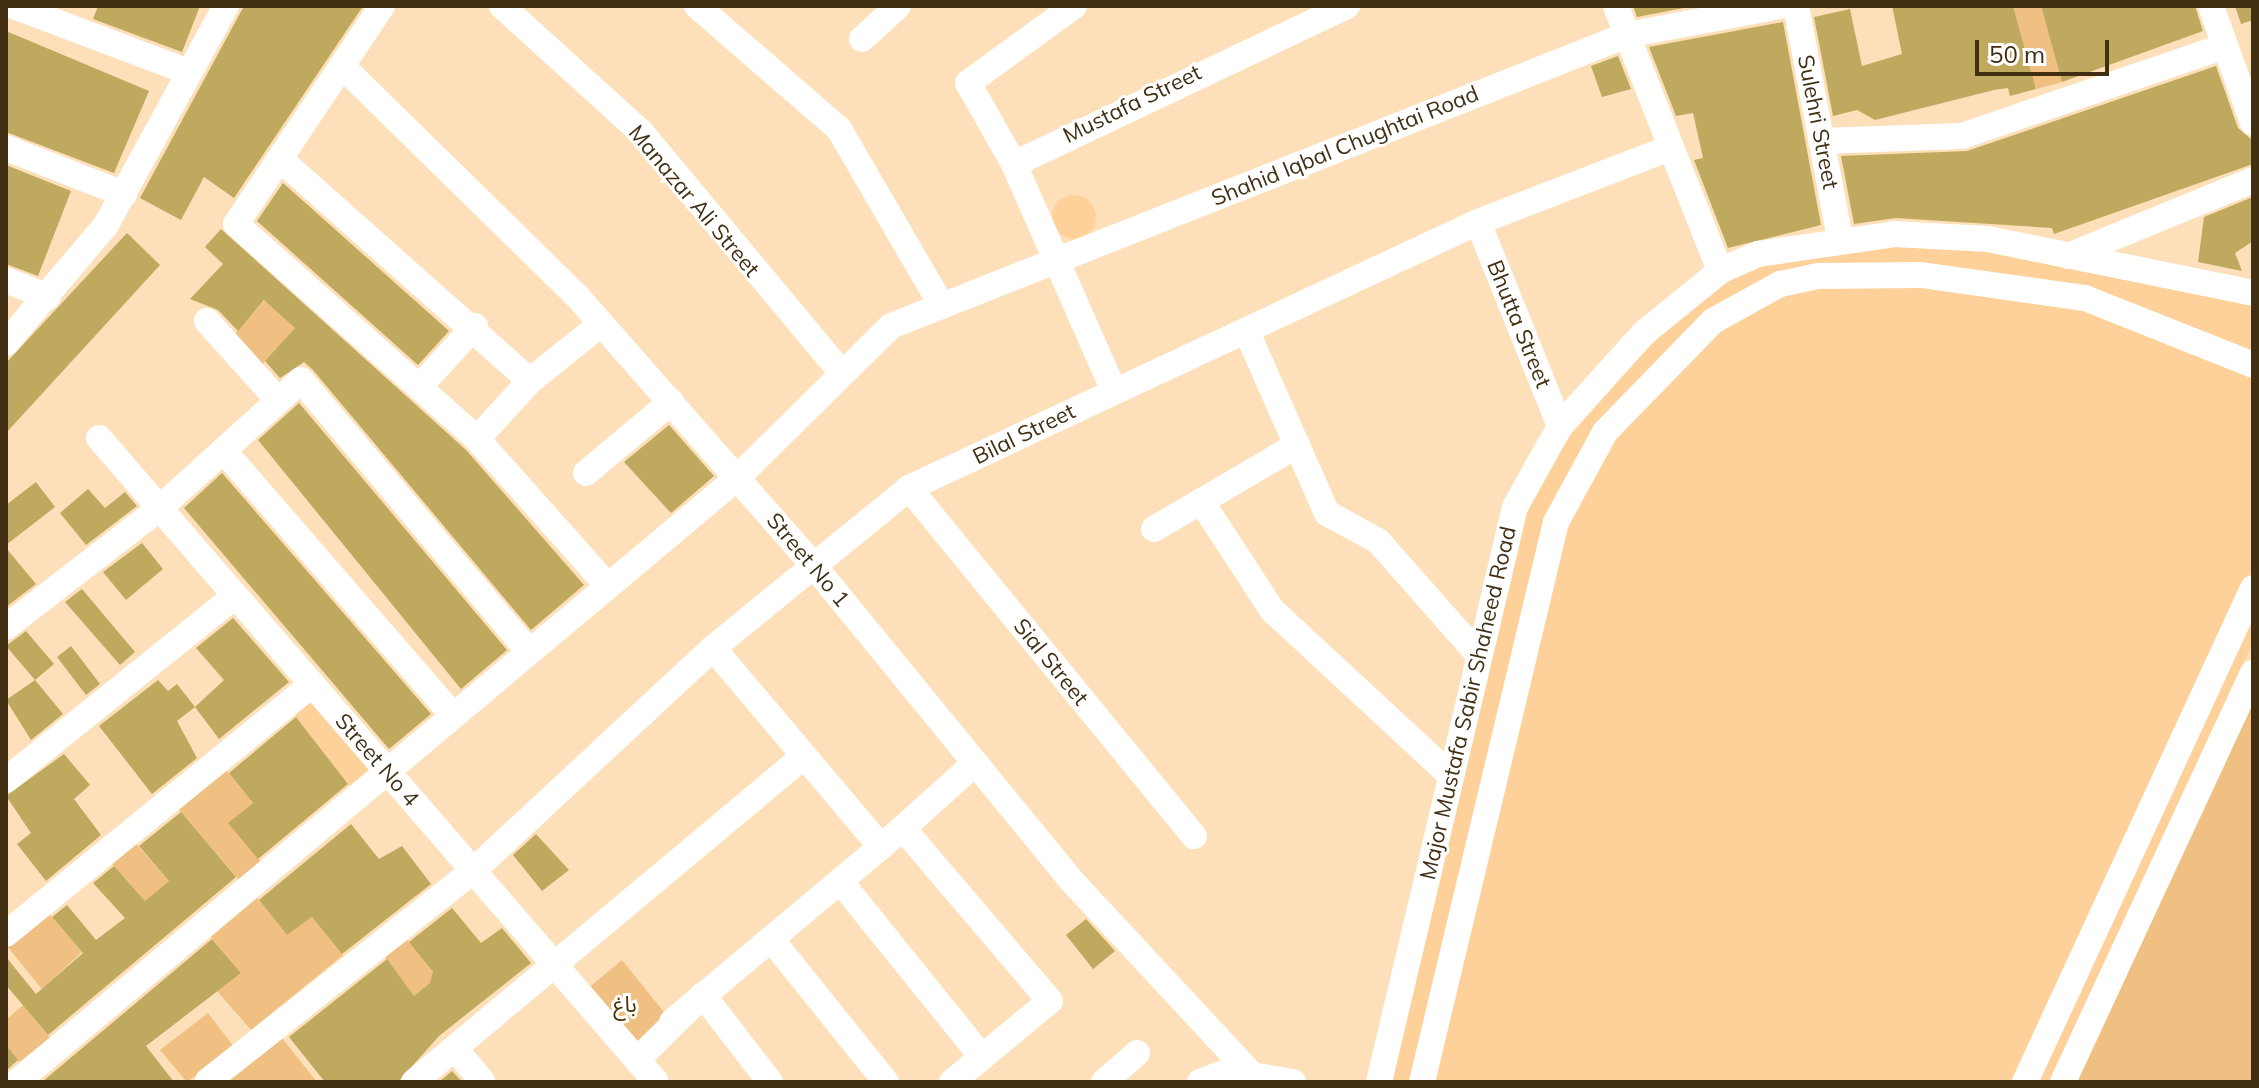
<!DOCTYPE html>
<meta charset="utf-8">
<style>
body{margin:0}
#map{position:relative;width:2259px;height:1088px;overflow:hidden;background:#fddfb9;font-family:Mulish,"Noto Sans Arabic",sans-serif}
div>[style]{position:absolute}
.built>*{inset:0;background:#fdd199}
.round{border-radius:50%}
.green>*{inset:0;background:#efc082}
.building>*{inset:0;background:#bfa95e}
.minor>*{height:26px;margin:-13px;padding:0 13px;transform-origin:13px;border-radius:13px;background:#fff}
span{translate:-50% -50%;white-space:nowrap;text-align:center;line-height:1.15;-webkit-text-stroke:6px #fff;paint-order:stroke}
.street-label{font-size:22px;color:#412e13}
.park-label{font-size:22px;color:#4b3107}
.frame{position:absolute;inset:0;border:8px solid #412e13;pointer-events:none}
.scale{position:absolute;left:1975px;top:40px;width:134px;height:36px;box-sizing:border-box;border:4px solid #412e13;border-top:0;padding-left:10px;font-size:24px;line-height:28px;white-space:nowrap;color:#412e13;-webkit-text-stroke:6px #fff;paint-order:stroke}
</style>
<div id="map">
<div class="built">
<div class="round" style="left:1052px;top:195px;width:44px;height:44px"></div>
<div style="clip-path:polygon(1941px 243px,2253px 305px,2253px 642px,2050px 1082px,1386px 1082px,1517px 529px,1546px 464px,1642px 353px,1722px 277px,1816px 249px)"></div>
<div style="clip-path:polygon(315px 698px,374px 773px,352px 789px,294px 714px)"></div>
</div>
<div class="green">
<div style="clip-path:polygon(2013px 6px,2041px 6px,2062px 82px,2036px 89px)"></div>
<div style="clip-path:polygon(265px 300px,295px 328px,262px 365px,232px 337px)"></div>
<div style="clip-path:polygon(2253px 660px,2253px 1082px,2057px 1082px)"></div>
<div style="clip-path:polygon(223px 766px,253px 803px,229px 823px,261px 862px,239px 880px,175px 805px)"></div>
<div style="clip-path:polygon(130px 837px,169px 881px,145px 901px,107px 858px)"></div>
<div style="clip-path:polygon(257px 898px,287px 935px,312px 917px,343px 955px,251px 1030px,217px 991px,241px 973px,211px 937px)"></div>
<div style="clip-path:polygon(44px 908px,82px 952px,42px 989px,6px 945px)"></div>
<div style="clip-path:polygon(408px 940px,437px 978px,414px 996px,385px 957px)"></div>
<div style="clip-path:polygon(622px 960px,672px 1022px,637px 1060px,580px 995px)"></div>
<div style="clip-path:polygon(23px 1005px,50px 1038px,19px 1062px,6px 1045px,6px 1020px)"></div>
<div style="clip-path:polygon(208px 1013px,234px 1047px,187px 1082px,160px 1050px)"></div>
<div style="clip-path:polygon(282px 1038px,317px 1082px,226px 1082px)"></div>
</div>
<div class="building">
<div style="clip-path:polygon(98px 6px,200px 6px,182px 52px,93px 19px)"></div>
<div style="clip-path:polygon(244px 6px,363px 6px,234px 198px,204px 177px,181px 220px,140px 198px)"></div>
<div style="clip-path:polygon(1633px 6px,1694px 6px,1637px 17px)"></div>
<div style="clip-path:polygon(1892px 6px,2013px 6px,2036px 89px,2010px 96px,2008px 88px,1994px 90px,1875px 120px,1857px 110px,1833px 116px,1814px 17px,1850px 9px,1862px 66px,1902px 54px)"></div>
<div style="clip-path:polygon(2041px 6px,2195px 6px,2203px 31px,2062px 82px)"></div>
<div style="clip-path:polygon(2235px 6px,2253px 6px,2253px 20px,2241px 24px)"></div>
<div style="clip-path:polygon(1783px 22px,1821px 225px,1728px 248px,1694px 160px,1703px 158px,1693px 113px,1676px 116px,1649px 47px)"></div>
<div style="clip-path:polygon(6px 31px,149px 91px,114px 173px,6px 132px)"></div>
<div style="clip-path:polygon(1618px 56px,1631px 89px,1602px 97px,1591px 66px)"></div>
<div style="clip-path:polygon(2216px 66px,2238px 128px,2251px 139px,2253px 164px,2054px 234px,2052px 228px,1896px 218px,1854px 224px,1841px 156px,1967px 151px)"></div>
<div style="clip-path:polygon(6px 165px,71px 191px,38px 276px,6px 264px)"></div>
<div style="clip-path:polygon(283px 183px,449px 331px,418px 365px,257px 221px)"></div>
<div style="clip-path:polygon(2253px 197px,2253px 241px,2235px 253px,2242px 271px,2198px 262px,2204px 217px)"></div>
<div style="clip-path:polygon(221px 229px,466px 450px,584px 585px,531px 630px,313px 370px,304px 362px,280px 378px,265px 361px,295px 328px,264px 300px,238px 331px,218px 310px,190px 299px,223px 264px,205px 247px)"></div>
<div style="clip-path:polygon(127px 233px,160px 265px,6px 433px,6px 363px)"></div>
<div style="clip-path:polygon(299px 403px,507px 650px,461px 689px,258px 440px)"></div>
<div style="clip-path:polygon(669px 425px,714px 476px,671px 513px,624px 462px)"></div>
<div style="clip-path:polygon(222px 473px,431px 714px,389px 749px,184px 508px)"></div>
<div style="clip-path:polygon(36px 482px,55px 507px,6px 545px,6px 505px)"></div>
<div style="clip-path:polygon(88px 489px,105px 508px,125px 492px,137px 506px,86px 545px,60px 513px)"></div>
<div style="clip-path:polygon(142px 543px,163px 569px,126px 600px,103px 572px)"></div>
<div style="clip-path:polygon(6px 548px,36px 584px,6px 607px)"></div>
<div style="clip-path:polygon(82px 589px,135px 652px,120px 665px,65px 602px)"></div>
<div style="clip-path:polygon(233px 618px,289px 682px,219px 739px,195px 707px,224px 680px,196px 648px)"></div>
<div style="clip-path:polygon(26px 631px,54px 664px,35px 680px,6px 646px)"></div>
<div style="clip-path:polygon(71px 646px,100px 684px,86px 695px,57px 657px)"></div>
<div style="clip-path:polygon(35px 680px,63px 714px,31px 740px,6px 700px)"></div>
<div style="clip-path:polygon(158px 680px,168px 691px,177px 684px,195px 707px,177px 721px,197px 758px,152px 794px,99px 726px)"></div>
<div style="clip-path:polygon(296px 717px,348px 784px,258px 859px,228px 823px,253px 803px,229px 773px)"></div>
<div style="clip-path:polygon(64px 754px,90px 785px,74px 799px,101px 835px,46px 881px,17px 844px,31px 833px,6px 796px)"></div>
<div style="clip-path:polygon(181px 812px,236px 877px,48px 1035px,6px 985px,6px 957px,36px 994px,83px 953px,52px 917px,67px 905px,96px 940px,125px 918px,93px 883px,114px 866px,145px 901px,169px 881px,139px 846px)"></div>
<div style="clip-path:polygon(351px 824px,379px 859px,402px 846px,431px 884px,342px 954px,312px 917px,287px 935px,259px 900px)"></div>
<div style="clip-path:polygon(536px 834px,569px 870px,542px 891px,513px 855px)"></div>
<div style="clip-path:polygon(452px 908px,481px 943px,502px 928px,531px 963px,439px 1036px,398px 1082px,325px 1082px,289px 1037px,387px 959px,414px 996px,430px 983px,433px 972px,409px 942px)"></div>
<div style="clip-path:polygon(1086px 919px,1115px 951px,1093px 969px,1066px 935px)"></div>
<div style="clip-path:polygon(212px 939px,241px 973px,146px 1046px,174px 1082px,42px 1082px)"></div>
<div style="clip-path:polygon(6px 1045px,18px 1060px,6px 1071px)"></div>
<div style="clip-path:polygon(452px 1071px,462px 1082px,439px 1082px)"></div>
</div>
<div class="minor">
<div style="left:14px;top:6px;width:187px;rotate:20.7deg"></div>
<div style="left:382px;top:6px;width:262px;rotate:123.8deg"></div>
<div style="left:236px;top:224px;width:323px;rotate:41.7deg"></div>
<div style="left:477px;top:439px;width:197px;rotate:48.3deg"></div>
<div style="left:502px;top:6px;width:188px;rotate:42.2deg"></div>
<div style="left:641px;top:132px;width:314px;rotate:50.2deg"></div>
<div style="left:697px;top:6px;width:188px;rotate:40.9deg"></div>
<div style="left:839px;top:129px;width:205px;rotate:59.8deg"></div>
<div style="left:1616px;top:6px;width:31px;rotate:69deg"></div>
<div style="left:1627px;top:35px;width:156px;rotate:-10.7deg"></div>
<div style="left:1796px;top:6px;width:236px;rotate:79.3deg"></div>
<div style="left:2211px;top:6px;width:124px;rotate:70.3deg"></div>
<div style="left:862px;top:39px;width:49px;rotate:-42.5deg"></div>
<div style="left:342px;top:66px;width:329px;rotate:44.4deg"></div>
<div style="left:577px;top:296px;width:359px;rotate:48.7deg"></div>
<div style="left:814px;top:566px;width:404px;rotate:50.7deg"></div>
<div style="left:1070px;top:879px;width:266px;rotate:47.1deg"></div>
<div style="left:1821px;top:141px;width:141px;rotate:-2deg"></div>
<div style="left:1962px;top:136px;width:278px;rotate:-18.9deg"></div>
<div style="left:6px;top:148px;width:127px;rotate:21.3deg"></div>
<div style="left:280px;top:159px;width:334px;rotate:41.6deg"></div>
<div style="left:530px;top:381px;width:91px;rotate:-38.8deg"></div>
<div style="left:1014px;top:164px;width:93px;rotate:-119.6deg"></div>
<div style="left:968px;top:83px;width:131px;rotate:-36deg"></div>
<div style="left:1478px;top:222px;width:220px;rotate:68.1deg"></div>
<div style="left:2068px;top:256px;width:200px;rotate:-22.3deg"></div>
<div style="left:6px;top:280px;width:45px;rotate:22deg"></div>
<div style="left:207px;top:321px;width:105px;rotate:48.1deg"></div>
<div style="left:1247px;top:332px;width:198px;rotate:66.2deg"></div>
<div style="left:1327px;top:513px;width:58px;rotate:28.8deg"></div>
<div style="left:1378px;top:541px;width:151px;rotate:48.5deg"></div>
<div style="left:6px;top:343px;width:155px;rotate:-49.7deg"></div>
<div style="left:106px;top:225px;width:250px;rotate:-61.3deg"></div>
<div style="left:421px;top:385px;width:80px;rotate:-47.5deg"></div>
<div style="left:1114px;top:391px;width:248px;rotate:-113.8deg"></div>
<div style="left:1014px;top:164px;width:369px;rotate:-25.4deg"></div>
<div style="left:99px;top:438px;width:851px;rotate:49.14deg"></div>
<div style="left:477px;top:439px;width:79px;rotate:-47.6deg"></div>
<div style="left:224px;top:451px;width:349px;rotate:49.1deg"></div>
<div style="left:586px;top:473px;width:111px;rotate:-39.9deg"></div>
<div style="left:909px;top:488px;width:450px;rotate:50.7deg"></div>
<div style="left:1201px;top:501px;width:130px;rotate:56.9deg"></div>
<div style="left:1272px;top:610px;width:243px;rotate:42.8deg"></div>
<div style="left:1154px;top:529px;width:166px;rotate:-30.4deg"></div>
<div style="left:6px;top:627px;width:195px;rotate:-37.7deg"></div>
<div style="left:160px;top:508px;width:190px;rotate:-42.2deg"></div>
<div style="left:301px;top:380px;width:355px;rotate:50deg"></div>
<div style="left:713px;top:648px;width:260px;rotate:49.8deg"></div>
<div style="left:6px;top:780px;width:294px;rotate:-38.8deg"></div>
<div style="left:840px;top:881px;width:226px;rotate:51.1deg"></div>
<div style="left:6px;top:934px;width:395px;rotate:-39.2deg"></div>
<div style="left:771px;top:939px;width:184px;rotate:51.2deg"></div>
<div style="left:672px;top:1022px;width:302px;rotate:-40deg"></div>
<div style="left:455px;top:1049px;width:43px;rotate:49.7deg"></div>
<div style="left:637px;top:1060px;width:93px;rotate:-44.6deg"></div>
<div style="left:703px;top:995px;width:110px;rotate:52.4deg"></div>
<div style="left:208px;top:1081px;width:338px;rotate:-38.4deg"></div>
<div style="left:473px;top:871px;width:328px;rotate:-42.9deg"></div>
<div style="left:713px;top:648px;width:253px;rotate:-39.2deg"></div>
<div style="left:909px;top:488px;width:628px;rotate:-25.06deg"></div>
<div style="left:1478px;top:222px;width:206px;rotate:-21.1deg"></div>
<div style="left:17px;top:1082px;width:940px;rotate:-39.99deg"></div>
<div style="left:737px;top:478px;width:216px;rotate:-44.6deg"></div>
<div style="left:891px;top:326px;width:791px;rotate:-21.57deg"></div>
<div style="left:1627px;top:35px;width:254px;rotate:68.5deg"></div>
<div style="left:414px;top:1082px;width:508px;rotate:-39.89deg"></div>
<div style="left:952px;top:1082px;width:127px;rotate:-39.6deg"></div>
<div style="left:1050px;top:1001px;width:227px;rotate:-130.4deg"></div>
<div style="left:903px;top:828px;width:96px;rotate:-42deg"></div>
<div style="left:1104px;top:1082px;width:44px;rotate:-41.3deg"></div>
<div style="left:1200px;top:1082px;width:31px;rotate:-21deg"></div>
<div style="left:1229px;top:1071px;width:65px;rotate:9.8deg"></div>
<div style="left:1379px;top:1082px;width:591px;rotate:-76.69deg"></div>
<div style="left:1515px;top:507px;width:93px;rotate:-60.9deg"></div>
<div style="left:1560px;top:426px;width:125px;rotate:-47.9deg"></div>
<div style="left:1644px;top:333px;width:98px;rotate:-39.2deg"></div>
<div style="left:1720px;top:271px;width:42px;rotate:-24.1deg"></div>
<div style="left:1758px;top:254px;width:138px;rotate:-8.3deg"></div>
<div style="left:1895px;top:234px;width:93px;rotate:3.1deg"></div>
<div style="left:1988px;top:239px;width:270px;rotate:11.5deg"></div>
<div style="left:1422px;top:1082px;width:576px;rotate:-76.54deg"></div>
<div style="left:1556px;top:522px;width:102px;rotate:-61.4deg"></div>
<div style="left:1605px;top:432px;width:155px;rotate:-45.8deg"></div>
<div style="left:1713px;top:321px;width:77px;rotate:-28.9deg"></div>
<div style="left:1780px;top:284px;width:40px;rotate:-12deg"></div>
<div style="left:1819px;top:276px;width:102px;rotate:-0.6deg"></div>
<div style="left:1921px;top:275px;width:166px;rotate:8deg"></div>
<div style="left:2085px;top:298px;width:181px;rotate:21.7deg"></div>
<div style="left:2025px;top:1082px;width:544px;rotate:-65.22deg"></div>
<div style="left:2063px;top:1082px;width:451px;rotate:-65.1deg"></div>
</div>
<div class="street-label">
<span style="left:1132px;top:104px;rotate:-26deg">Mustafa Street</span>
<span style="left:1818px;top:122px;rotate:79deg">Sulehri Street</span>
<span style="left:1345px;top:146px;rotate:-22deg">Shahid Iqbal Chughtai Road</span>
<span style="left:694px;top:201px;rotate:50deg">Manazar Ali Street</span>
<span style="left:1519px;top:324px;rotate:68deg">Bhutta Street</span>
<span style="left:1024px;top:434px;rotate:-26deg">Bilal Street</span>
<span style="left:808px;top:560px;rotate:50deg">Street No 1</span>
<span style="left:1051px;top:662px;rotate:51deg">Sial Street</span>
<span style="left:1468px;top:703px;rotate:-77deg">Major Mustafa Sabir Shaheed Road</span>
<span style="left:377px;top:760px;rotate:49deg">Street No 4</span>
</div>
<div class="park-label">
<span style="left:625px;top:1005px">باغ</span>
</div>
<div class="frame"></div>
<div class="scale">50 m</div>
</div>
